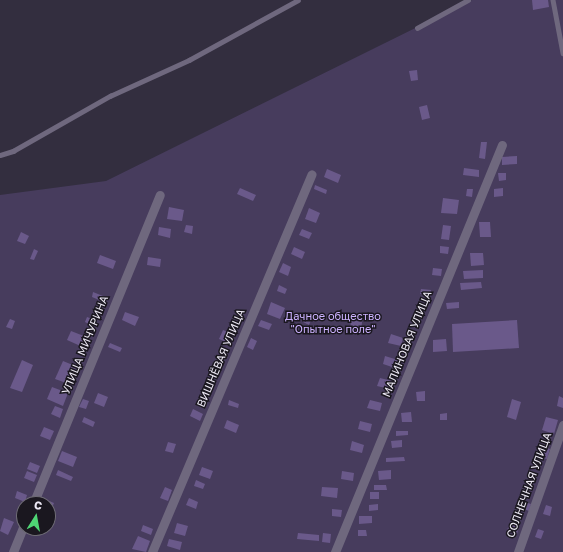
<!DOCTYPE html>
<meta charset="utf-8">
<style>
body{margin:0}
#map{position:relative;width:563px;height:552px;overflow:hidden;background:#332e3f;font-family:"Golos Text",sans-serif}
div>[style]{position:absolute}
.green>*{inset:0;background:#473c5d}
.building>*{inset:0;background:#6a598a}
.service>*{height:4.5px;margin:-2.25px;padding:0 2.25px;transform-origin:2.25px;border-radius:2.25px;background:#6f687e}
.minor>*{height:9px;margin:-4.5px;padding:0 4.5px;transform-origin:4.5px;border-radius:4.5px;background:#6f687e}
span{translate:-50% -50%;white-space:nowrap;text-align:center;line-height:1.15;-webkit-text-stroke:3px #1a171f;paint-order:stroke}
.park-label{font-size:11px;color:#cbb1fd}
.street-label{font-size:11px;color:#ede9f5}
.north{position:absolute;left:16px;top:496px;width:40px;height:40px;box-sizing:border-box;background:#1a171f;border:1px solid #6e6b75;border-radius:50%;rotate:11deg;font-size:11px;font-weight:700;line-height:16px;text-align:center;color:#ede9f5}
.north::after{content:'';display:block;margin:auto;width:14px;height:18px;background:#4fd675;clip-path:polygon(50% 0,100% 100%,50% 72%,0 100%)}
</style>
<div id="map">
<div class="green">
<div style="clip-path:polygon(evenodd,472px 0,563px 0,563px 552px,0 552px,0 195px,106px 181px,472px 0,24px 504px,48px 504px,48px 528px,24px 528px,24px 504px)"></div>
</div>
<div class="building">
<div style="clip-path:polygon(532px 0,548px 0,549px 7px,533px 10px)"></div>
<div style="clip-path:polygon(417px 70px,418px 80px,411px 81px,409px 71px)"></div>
<div style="clip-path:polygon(427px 105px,430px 118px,422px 120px,419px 107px)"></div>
<div style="clip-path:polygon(481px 142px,487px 142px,485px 159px,479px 158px)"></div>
<div style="clip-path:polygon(517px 156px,517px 164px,502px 165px,502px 157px)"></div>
<div style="clip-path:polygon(464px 168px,479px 170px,479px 177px,463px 175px)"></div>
<div style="clip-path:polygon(327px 169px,341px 175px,338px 183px,324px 177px)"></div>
<div style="clip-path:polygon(498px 173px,506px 173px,506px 180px,499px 181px)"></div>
<div style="clip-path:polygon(315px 185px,327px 190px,326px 194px,314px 189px)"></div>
<div style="clip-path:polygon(240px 188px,256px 195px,253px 201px,237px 194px)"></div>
<div style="clip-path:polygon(503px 188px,503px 196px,494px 197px,494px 189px)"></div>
<div style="clip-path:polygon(467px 189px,473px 189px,472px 197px,466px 196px)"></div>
<div style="clip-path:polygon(443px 198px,459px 200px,457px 214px,441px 213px)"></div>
<div style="clip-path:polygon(169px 207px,184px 210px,182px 221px,167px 219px)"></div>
<div style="clip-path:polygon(309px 208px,320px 213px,316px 223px,305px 219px)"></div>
<div style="clip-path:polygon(479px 222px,490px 222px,491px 237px,480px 237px)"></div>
<div style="clip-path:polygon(186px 225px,193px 226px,192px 234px,184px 232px)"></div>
<div style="clip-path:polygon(443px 225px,451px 226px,449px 240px,441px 239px)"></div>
<div style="clip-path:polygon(159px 227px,171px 229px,170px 238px,158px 235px)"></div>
<div style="clip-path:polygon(302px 229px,312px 233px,309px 239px,299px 235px)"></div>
<div style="clip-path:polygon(21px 232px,29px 236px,25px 244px,17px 241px)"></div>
<div style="clip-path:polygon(440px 246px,449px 247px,448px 254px,440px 253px)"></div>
<div style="clip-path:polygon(294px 247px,305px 252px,302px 259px,291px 254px)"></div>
<div style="clip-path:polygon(34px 249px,38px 251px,34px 260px,30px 259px)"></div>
<div style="clip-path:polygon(470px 253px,483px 253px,484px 265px,471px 266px)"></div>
<div style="clip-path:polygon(100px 255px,116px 261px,113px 269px,97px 263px)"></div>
<div style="clip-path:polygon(148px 257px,161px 259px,160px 267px,147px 265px)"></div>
<div style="clip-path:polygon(283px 263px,291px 267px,288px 276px,279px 272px)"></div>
<div style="clip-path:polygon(433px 268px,442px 269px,441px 276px,432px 275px)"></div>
<div style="clip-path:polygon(483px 270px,483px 278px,464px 279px,463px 271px)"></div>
<div style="clip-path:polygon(481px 282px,482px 288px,461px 290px,460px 283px)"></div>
<div style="clip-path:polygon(279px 285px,287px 289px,285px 294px,277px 291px)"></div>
<div style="clip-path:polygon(421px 289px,431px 290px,430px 296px,420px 294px)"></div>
<div style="clip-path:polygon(93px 292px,108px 298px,106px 303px,92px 297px)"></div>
<div style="clip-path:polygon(271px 302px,285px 308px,280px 319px,267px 314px)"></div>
<div style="clip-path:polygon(459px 302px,459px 308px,447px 309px,446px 303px)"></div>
<div style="clip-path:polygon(125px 312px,139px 317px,135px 326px,122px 320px)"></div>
<div style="clip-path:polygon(306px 315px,312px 318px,309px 325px,303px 322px)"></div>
<div style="clip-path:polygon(87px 317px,95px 320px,93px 326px,85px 322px)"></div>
<div style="clip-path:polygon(10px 319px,15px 321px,12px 329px,6px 327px)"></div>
<div style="clip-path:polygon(261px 320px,272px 324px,269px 330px,258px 326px)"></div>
<div style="clip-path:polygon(351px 320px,362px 322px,361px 333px,350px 331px)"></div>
<div style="clip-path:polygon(517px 320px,519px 348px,453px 352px,452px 324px)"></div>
<div style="clip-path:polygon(223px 330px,230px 333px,226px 342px,219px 339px)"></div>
<div style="clip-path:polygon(71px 331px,89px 338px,85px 348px,67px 340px)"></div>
<div style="clip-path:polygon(391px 334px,403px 338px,401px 346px,388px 343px)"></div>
<div style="clip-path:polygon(251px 338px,257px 341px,253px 350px,247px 347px)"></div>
<div style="clip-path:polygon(446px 339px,447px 351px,433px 352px,433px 340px)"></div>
<div style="clip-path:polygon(110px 343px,122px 348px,120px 352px,108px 347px)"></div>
<div style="clip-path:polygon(385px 356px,398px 360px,395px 368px,383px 364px)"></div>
<div style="clip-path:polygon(22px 360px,33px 365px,22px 392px,10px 388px)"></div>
<div style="clip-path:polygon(63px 361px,80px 368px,72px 385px,55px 379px)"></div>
<div style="clip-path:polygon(380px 378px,392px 381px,390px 389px,377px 386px)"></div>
<div style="clip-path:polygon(52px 387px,68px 393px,63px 406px,47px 399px)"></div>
<div style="clip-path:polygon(425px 391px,425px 401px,417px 401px,416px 392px)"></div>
<div style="clip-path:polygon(98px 393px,108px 397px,104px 407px,94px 403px)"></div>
<div style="clip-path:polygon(559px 396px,563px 398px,563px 408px,557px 406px)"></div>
<div style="clip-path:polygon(83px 399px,89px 401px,86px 409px,79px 407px)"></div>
<div style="clip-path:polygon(512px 399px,521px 402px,516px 420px,507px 417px)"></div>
<div style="clip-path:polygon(229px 400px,239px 404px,238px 408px,228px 405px)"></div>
<div style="clip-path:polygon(370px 400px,382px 403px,380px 411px,367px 408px)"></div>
<div style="clip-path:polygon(55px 406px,63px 409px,60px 418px,51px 414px)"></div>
<div style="clip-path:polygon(193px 409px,203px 414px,200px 421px,190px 416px)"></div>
<div style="clip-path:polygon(411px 412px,412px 422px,402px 422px,401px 413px)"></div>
<div style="clip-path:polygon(447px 413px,447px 420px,440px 420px,440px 414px)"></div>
<div style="clip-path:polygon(84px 417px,95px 422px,93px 427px,82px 422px)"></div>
<div style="clip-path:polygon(546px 417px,558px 420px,554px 434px,542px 430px)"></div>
<div style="clip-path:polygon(227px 420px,239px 425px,236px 433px,224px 428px)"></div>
<div style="clip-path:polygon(360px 421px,372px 424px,370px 432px,358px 429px)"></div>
<div style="clip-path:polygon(44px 427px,54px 431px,50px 440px,40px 436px)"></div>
<div style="clip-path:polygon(396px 431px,408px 431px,408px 435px,396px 436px)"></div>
<div style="clip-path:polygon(402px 440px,402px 447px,392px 448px,391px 441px)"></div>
<div style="clip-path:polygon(352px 441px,364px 445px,362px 453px,350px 450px)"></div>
<div style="clip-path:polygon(168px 442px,176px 444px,173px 453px,165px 451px)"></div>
<div style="clip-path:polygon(542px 446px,550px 449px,547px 459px,539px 457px)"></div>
<div style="clip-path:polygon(62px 451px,77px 457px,73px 467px,58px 461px)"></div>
<div style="clip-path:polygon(404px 457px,405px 461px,386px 462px,386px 458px)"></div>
<div style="clip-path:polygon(30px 462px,40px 466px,37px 473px,27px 469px)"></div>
<div style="clip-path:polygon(202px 467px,213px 471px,210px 479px,199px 475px)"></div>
<div style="clip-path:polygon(58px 470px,73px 477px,71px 481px,56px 475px)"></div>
<div style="clip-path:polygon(391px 470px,391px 479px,379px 480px,378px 471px)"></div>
<div style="clip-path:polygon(27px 471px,37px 475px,34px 482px,24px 478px)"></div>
<div style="clip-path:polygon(342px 471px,354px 473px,353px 481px,341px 479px)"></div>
<div style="clip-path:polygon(196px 480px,205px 484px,203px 489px,194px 486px)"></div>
<div style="clip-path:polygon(374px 485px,386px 485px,387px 490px,374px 490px)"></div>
<div style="clip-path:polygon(165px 487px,172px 490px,168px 501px,160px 498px)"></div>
<div style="clip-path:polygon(322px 487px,338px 488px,337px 498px,321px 496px)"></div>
<div style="clip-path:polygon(17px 491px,27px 495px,25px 502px,15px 498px)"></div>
<div style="clip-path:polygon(370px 492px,379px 492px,379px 499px,370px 499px)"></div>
<div style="clip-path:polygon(42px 498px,54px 503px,50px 513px,48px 512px,48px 504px,40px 504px)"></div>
<div style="clip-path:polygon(189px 498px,198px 502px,196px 509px,186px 505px)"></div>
<div style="clip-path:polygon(521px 501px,531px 504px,529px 511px,519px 507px)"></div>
<div style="clip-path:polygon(378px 504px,378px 510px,369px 511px,369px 505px)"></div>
<div style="clip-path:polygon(546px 505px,552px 507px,550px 516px,543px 514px)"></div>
<div style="clip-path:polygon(332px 509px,342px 510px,341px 517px,332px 516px)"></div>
<div style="clip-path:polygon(359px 516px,372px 516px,372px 523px,359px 524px)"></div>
<div style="clip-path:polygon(4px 518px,14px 522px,8px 535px,0 531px)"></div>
<div style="clip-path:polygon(177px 523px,188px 526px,185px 536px,174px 533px)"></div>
<div style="clip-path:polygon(509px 524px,519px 527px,517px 534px,507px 531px)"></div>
<div style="clip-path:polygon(143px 525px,153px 529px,151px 535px,141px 531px)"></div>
<div style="clip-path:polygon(538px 529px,544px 531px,541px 539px,535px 537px)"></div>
<div style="clip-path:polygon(358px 530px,366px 530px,367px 536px,358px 536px)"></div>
<div style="clip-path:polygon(298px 533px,319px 535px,319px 541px,297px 539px)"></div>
<div style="clip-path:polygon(323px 533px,331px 534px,330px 543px,322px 542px)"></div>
<div style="clip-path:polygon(138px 536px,150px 541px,146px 552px,132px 549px)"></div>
<div style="clip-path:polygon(169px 539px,182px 542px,180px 550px,167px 546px)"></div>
</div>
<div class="service">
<div style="left:553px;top:0;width:54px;rotate:79.3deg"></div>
<div style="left:417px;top:28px;width:58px;rotate:-28.8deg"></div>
<div style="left:0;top:155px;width:14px;rotate:-17deg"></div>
<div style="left:13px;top:151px;width:112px;rotate:-29.6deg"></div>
<div style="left:110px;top:96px;width:87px;rotate:-24.5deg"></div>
<div style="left:189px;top:60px;width:124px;rotate:-28.8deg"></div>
</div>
<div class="minor">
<div style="left:33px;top:504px;width:334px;rotate:-67.7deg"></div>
<div style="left:13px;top:552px;width:29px;rotate:-68deg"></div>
<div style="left:152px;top:552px;width:410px;rotate:-67.1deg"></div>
<div style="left:335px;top:552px;width:440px;rotate:-67.7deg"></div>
<div style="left:518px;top:552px;width:135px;rotate:-70.5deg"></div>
</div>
<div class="park-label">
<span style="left:333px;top:323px">Дачное общество<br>"Опытное поле"</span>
</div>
<div class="street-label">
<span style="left:407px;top:344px;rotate:-68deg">МАЛИНОВАЯ УЛИЦА</span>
<span style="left:85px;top:345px;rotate:-68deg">УЛИЦА МИЧУРИНА</span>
<span style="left:221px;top:358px;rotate:-67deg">ВИШНЁВАЯ УЛИЦА</span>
<span style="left:529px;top:485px;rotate:-70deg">СОЛНЕЧНАЯ УЛИЦА</span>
</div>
<div class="north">С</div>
</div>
